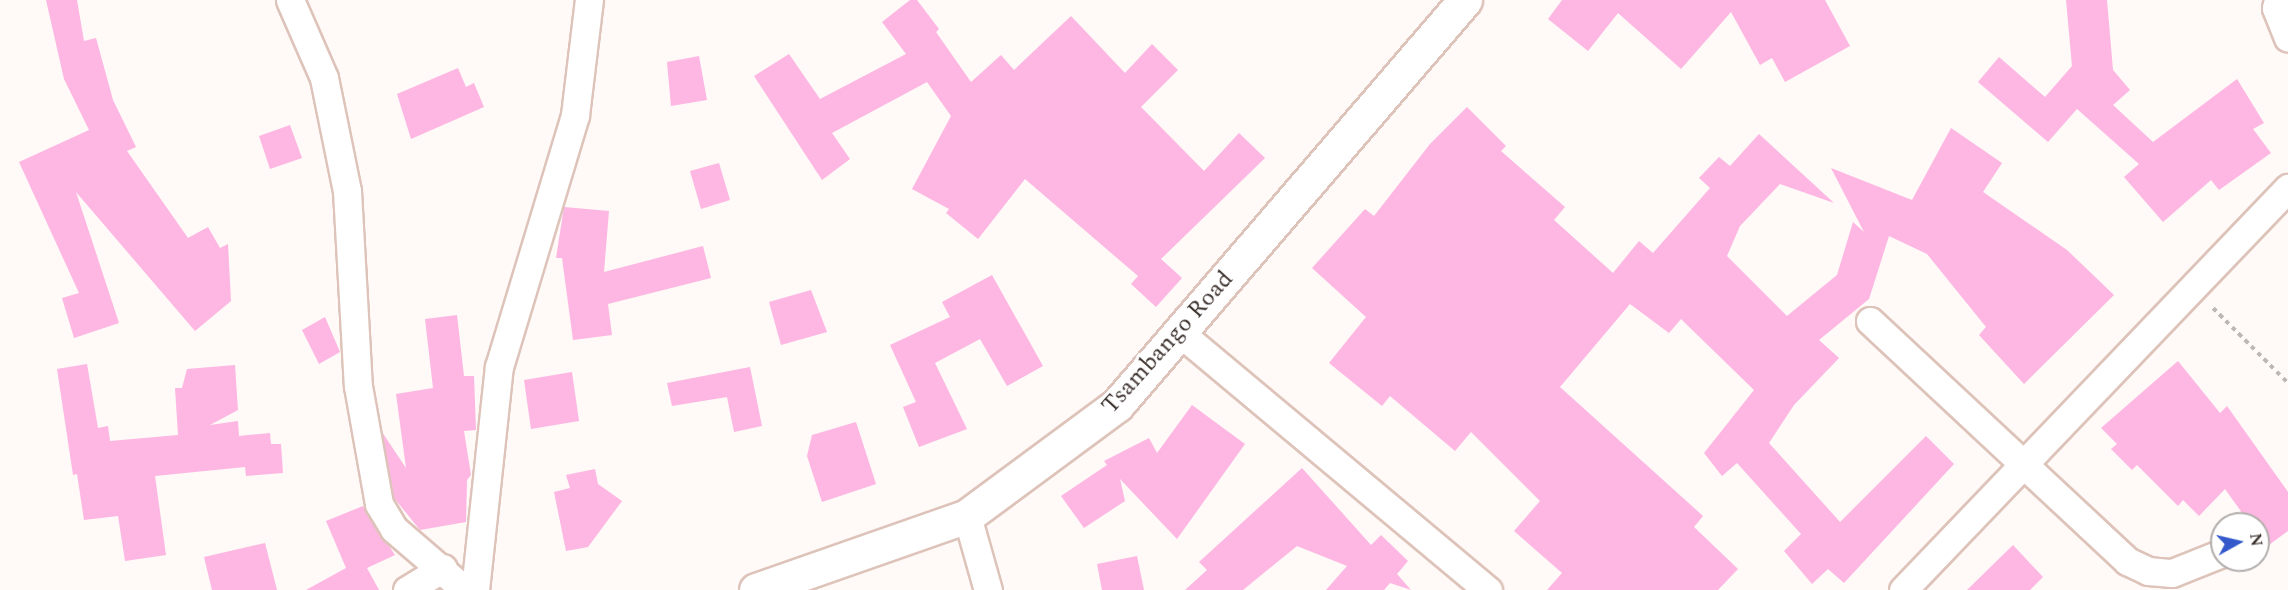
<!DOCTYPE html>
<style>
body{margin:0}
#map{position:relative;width:2288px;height:590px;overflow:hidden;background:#fff9f7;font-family:Spectral,serif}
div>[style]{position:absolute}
.building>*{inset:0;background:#feb6e2}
.path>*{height:4px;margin-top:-2px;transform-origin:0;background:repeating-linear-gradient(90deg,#bfb7b5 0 4.5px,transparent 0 9px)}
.roads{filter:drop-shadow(2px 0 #ddc3b9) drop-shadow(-2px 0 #ddc3b9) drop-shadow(0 2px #ddc3b9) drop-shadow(0 -2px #ddc3b9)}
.minor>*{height:27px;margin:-13.5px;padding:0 13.5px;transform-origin:13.5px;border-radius:13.5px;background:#fff}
.tertiary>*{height:33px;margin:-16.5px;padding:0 16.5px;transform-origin:16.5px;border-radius:16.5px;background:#fff}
span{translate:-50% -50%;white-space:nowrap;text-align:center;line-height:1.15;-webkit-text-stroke:6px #fff;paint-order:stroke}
.street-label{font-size:24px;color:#3e3430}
.north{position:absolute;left:2210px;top:512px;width:60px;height:60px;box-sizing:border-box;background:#fff;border:2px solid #b2aeac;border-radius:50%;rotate:82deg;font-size:16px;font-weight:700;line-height:24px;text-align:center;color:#3e3430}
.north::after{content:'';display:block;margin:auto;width:21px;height:27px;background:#3459ca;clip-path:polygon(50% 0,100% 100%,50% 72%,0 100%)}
</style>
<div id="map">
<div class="building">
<div style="clip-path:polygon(46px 0,77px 0,84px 41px,96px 38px,113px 100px,136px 147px,127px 151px,188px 238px,208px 227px,220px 248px,228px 244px,231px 301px,195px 331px,76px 192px,119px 323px,74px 338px,62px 298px,79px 293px,19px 162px,89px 130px,64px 79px)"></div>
<div style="clip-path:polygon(910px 0,917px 0,939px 29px,936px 32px,971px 82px,1001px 55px,1014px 70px,1071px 16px,1125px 73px,1152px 44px,1178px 70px,1141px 107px,1204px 171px,1239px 133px,1265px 158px,1161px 259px,1182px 278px,1156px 307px,1131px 284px,1138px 276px,1025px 179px,978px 239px,946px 213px,949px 209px,912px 189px,951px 116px,927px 82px,832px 133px,850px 159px,822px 180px,754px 76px,789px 54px,820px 99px,906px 54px,882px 22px)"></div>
<div style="clip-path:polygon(1562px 0,1825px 0,1850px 46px,1785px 82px,1772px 58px,1760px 65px,1731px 12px,1681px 69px,1618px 13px,1588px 51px,1548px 19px)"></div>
<div style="clip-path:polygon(2066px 0,2107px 0,2113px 70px,2130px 90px,2113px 105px,2153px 142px,2237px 79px,2264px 123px,2253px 129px,2271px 153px,2219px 190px,2211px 180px,2163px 222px,2124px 177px,2139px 164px,2077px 109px,2048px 142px,1978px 82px,1999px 57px,2045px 97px,2072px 66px)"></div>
<div style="clip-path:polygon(699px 56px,707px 100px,671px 106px,667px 62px)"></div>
<div style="clip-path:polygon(458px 68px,466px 87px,474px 83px,484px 107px,411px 139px,397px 94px)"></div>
<div style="clip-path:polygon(1467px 107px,1506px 146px,1501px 151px,1565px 207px,1554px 220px,1613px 273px,1639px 241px,1653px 253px,1710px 188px,1699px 178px,1719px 157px,1730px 166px,1759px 134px,1834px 203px,1780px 184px,1740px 226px,1727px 256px,1787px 316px,1837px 275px,1853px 222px,1864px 232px,1831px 168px,1912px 200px,1951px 128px,2002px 163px,1983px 192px,2067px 250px,2114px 295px,2024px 384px,1979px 335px,1986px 327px,1927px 254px,1889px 236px,1869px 299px,1819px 340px,1839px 358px,1794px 405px,1769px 443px,1840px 522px,1926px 436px,1954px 464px,1844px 583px,1828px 569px,1812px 584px,1784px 551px,1801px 534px,1737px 463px,1722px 476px,1704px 453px,1754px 390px,1681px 319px,1669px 333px,1630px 304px,1560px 387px,1703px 516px,1694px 527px,1738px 569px,1718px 590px,1547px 590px,1562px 573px,1514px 531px,1540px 501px,1471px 432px,1455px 451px,1390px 396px,1382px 406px,1329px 363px,1366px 317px,1312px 268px,1365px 209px,1374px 216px,1430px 144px)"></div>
<div style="clip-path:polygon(290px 125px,302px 158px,270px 169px,259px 136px)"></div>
<div style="clip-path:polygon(719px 163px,730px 200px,701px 209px,690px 171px)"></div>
<div style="clip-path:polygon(564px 207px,609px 211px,604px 272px,703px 246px,711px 278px,608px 304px,612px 335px,573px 340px,562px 258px,556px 258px)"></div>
<div style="clip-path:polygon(992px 275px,1043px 366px,1007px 386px,980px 339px,935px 363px,967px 429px,919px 447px,903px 407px,916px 402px,890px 345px,950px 317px,942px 302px)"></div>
<div style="clip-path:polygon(811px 290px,827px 332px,781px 345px,769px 302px)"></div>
<div style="clip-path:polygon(457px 315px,464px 376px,474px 376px,476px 430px,464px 431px,471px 475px,467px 480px,466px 522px,420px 530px,394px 498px,382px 432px,406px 468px,396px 394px,433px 388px,425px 319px)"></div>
<div style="clip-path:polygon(325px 317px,340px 352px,319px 364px,302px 330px)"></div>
<div style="clip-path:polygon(2178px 361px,2220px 413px,2227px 406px,2288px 492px,2288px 531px,2266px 547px,2258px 524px,2250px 524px,2225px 489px,2199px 516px,2183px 500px,2178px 506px,2137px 465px,2132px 470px,2111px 449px,2117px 444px,2101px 428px)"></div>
<div style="clip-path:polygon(87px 364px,98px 428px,108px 426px,110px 441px,178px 435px,175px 388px,182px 388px,187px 369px,235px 365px,238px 410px,210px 425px,238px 421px,239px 436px,270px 433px,271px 444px,281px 444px,283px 473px,246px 476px,245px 467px,155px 476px,166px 555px,125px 561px,118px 516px,84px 520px,77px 474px,73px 475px,57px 369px)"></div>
<div style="clip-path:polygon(750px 367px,762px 426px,734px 432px,727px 397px,672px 406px,667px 383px)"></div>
<div style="clip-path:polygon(572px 372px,579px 421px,531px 429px,524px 380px)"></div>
<div style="clip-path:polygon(1192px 405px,1245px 444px,1177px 539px,1120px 479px,1125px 501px,1084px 528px,1061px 496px,1107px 465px,1104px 461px,1149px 438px,1157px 453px)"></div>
<div style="clip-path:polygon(856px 422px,876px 484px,822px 502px,807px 456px,812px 435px)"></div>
<div style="clip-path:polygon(1302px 468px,1371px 545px,1381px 535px,1408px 561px,1397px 574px,1411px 590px,1390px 583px,1384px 590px,1326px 590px,1347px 566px,1297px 546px,1243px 590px,1185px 590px,1207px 570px,1199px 562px)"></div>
<div style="clip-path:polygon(595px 469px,598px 484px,622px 501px,588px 547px,566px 551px,554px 492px,570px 488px,566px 475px)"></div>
<div style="clip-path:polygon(363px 506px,395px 555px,367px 568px,379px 590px,306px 590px,346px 568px,326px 521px)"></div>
<div style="clip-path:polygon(265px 543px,277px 590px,212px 590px,204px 557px)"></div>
<div style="clip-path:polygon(2013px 545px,2043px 577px,2030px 590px,1967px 590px)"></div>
<div style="clip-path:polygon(1137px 556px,1144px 590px,1102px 590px,1097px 564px)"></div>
</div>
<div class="path">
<div style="left:2213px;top:308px;width:106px;rotate:45deg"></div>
</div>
<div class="roads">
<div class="minor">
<div style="left:290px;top:0;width:85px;rotate:66.4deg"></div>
<div style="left:324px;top:78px;width:115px;rotate:78.5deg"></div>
<div style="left:347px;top:191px;width:195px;rotate:86.8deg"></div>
<div style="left:358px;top:386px;width:120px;rotate:79.9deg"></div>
<div style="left:379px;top:504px;width:29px;rotate:59deg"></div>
<div style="left:394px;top:529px;width:94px;rotate:40.7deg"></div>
<div style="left:2278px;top:0;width:8px;rotate:104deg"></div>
<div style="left:2276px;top:8px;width:32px;rotate:68deg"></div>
<div style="left:1870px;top:321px;width:352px;rotate:43deg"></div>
<div style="left:2127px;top:561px;width:23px;rotate:25deg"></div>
<div style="left:2148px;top:571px;width:24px;rotate:5deg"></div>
<div style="left:2172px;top:573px;width:54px;rotate:-21.8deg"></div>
<div style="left:1179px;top:332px;width:403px;rotate:39.9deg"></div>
<div style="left:967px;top:516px;width:77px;rotate:74.2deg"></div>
<div style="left:407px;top:590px;width:42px;rotate:-31.4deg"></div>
<div style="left:475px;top:590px;width:224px;rotate:-83.9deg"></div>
<div style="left:499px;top:367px;width:263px;rotate:-73.2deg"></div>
<div style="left:575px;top:115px;width:116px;rotate:-83.1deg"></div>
<div style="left:1903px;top:590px;width:557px;rotate:-46.24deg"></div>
</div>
<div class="tertiary">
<div style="left:756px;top:590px;width:224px;rotate:-19.3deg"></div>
<div style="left:967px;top:516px;width:187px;rotate:-36.5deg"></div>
<div style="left:1117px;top:405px;width:534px;rotate:-49.33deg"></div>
</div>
</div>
<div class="street-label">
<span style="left:1168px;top:343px;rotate:-48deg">Tsambango Road</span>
</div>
<div class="north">N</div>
</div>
